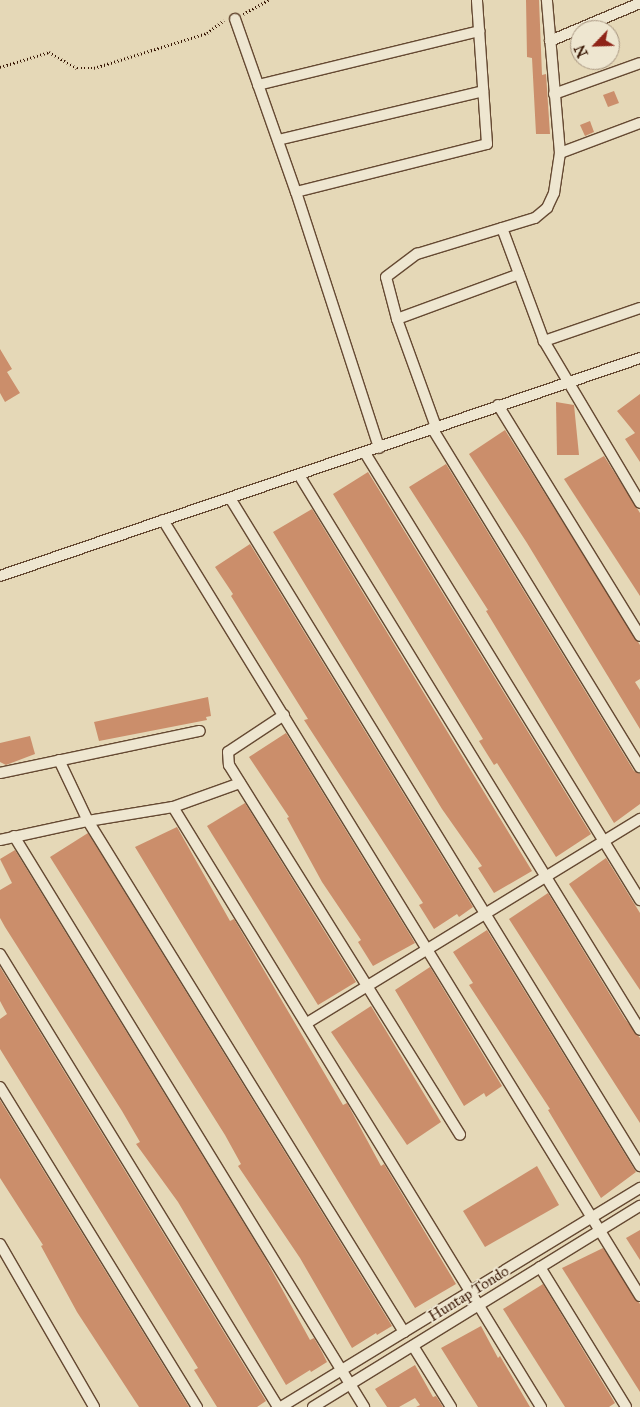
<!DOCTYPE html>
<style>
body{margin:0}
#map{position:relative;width:640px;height:1407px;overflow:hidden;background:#e5d8b7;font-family:"IM FELL Great Primer",serif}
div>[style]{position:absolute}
.building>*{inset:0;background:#cb8e6b}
.path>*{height:2.5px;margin-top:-1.25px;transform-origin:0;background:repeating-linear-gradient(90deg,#3a1906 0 1px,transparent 0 3.5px)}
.roads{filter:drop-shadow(1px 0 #654932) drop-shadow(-1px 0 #654932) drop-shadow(0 1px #654932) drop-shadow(0 -1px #654932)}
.street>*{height:10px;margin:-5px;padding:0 5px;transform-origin:5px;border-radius:5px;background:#eee6d0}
span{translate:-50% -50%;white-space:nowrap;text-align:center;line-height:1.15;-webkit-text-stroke:4px #eee6d0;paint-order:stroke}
.street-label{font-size:15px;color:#3a1906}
.north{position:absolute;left:570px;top:20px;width:50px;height:50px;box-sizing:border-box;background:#eee6d0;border:1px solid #a6947f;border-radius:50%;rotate:246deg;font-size:14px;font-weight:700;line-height:20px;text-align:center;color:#3a1906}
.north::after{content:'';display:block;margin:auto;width:18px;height:22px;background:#8f2418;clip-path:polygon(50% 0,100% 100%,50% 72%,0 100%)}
</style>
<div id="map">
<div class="building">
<div style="clip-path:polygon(526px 0,539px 0,542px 75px,546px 74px,550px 134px,536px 134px,532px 58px,527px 57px)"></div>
<div style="clip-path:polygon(614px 91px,619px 103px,608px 107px,603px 95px)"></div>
<div style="clip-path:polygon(590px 121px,594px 132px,585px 136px,580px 125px)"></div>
<div style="clip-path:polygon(0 349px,12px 369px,7px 372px,20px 393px,5px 402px,0 393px)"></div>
<div style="clip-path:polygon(640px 394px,640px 462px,625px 439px,635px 433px,617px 411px)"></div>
<div style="clip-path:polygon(556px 402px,574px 405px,579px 455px,557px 455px)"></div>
<div style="clip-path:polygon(505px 430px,640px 645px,640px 679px,635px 682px,640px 690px,640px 729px,527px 543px,469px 454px)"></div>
<div style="clip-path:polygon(604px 456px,640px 513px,640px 596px,564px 479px)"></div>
<div style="clip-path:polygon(446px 464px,634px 771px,640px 774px,640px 804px,614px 823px,486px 611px,488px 610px,409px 487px)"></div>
<div style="clip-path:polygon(368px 472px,591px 834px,556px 857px,497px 763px,494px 765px,479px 741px,483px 739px,333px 494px)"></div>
<div style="clip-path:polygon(312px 509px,532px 871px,494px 893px,478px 868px,482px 866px,442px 809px,273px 532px)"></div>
<div style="clip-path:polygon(250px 544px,473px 907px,459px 917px,457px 914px,434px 929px,419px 905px,423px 903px,304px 720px,308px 719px,231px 596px,233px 594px,215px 567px)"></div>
<div style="clip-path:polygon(208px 697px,211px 716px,206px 717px,207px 720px,99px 741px,94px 722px)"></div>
<div style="clip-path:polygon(286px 733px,415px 943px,373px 966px,358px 942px,361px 940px,322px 882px,287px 818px,289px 817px,249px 757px)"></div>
<div style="clip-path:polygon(30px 736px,35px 754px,6px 765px,0 762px,0 743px)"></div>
<div style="clip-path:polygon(245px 803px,356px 982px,318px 1005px,207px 826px)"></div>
<div style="clip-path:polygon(177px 827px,230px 921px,234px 919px,343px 1105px,347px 1103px,381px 1166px,384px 1164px,456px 1284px,415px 1308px,135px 847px)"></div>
<div style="clip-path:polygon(88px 833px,392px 1326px,377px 1335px,376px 1333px,352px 1348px,300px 1258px,238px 1166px,241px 1164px,225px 1135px,50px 857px)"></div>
<div style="clip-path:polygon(15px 850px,265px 1258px,310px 1340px,314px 1338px,322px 1352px,327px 1362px,311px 1372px,310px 1370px,286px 1385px,178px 1202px,136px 1144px,140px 1142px,122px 1111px,5px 927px,0 918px,0 890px,12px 883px,0 859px)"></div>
<div style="clip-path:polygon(606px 858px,640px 913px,640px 990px,569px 884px)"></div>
<div style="clip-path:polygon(548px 893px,625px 1019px,640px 1038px,640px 1123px,509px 919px)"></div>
<div style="clip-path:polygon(487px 930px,636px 1172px,601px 1198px,548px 1110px,550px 1109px,469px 985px,473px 983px,453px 952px)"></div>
<div style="clip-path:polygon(0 967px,266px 1401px,257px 1407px,217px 1407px,194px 1370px,198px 1368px,0 1049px,0 1019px,7px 1014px,0 1001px)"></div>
<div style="clip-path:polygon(430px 967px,502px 1086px,486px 1097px,484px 1093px,464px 1106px,395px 990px)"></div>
<div style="clip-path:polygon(371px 1006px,441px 1122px,407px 1145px,331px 1032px)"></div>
<div style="clip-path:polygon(0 1100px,189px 1407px,139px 1407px,77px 1312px,41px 1246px,43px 1245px,0 1178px)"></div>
<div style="clip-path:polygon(537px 1166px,559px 1205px,485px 1247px,463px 1211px)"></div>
<div style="clip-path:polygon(640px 1230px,640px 1260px,626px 1238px)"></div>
<div style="clip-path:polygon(603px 1248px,640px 1304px,640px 1392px,562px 1268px)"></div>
<div style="clip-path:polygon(543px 1284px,615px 1403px,609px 1407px,565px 1407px,503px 1309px)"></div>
<div style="clip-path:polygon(481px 1326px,498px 1358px,500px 1356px,530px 1407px,478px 1407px,441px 1348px)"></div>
<div style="clip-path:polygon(415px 1365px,433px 1397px,436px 1396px,443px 1407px,416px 1407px,420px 1405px,415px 1398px,399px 1407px,387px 1407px,375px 1389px)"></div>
</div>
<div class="path">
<div style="left:243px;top:14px;width:29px;rotate:-29deg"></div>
<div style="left:0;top:67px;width:51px;rotate:-17deg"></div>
<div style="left:49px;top:52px;width:32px;rotate:30deg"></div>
<div style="left:77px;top:68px;width:17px"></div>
<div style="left:94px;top:68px;width:118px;rotate:-17.2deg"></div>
<div style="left:207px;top:33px;width:21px;rotate:-37deg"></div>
</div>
<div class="roads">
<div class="street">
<div style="left:235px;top:19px;width:183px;rotate:70.6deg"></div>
<div style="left:296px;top:192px;width:269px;rotate:72deg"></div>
<div style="left:550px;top:41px;width:98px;rotate:-22.9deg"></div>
<div style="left:258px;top:85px;width:228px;rotate:-13.7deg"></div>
<div style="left:554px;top:94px;width:91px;rotate:-19.8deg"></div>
<div style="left:278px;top:140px;width:211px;rotate:-13.4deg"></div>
<div style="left:560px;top:153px;width:85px;rotate:-20.6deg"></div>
<div style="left:296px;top:192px;width:197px;rotate:-14.1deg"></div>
<div style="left:487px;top:144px;width:144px;rotate:-94deg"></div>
<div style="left:502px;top:228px;width:121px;rotate:69.6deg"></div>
<div style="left:640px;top:308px;width:102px;rotate:161deg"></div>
<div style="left:544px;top:341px;width:188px;rotate:59.3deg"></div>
<div style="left:397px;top:319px;width:130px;rotate:-20.2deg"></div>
<div style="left:498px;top:405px;width:271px;rotate:58.4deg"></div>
<div style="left:436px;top:427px;width:115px;rotate:-109.9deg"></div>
<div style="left:397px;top:319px;width:43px;rotate:-104.7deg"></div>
<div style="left:386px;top:277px;width:39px;rotate:-37deg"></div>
<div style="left:417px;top:254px;width:123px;rotate:-17deg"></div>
<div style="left:535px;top:218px;width:16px;rotate:-40deg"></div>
<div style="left:547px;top:208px;width:17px;rotate:-65deg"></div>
<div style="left:554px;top:193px;width:40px;rotate:-81.5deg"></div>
<div style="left:560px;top:153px;width:154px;rotate:-94.9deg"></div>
<div style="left:432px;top:428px;width:398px;rotate:58.5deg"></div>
<div style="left:365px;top:453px;width:525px;rotate:58.4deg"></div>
<div style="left:299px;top:475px;width:651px;rotate:58.43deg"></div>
<div style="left:230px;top:498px;width:784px;rotate:58.46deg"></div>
<div style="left:163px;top:520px;width:911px;rotate:58.42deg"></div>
<div style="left:0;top:576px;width:676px;rotate:-18.81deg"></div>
<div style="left:284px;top:715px;width:67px;rotate:146.5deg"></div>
<div style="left:228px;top:752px;width:13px;rotate:86deg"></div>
<div style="left:229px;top:765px;width:436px;rotate:58deg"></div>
<div style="left:59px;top:760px;width:68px;rotate:64.6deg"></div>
<div style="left:88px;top:821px;width:601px;rotate:58.27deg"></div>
<div style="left:0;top:773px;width:204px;rotate:-11.9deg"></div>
<div style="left:173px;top:807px;width:704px;rotate:58.48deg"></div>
<div style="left:14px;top:836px;width:670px;rotate:58.49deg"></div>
<div style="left:0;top:840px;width:90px;rotate:-12.2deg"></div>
<div style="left:88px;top:821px;width:86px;rotate:-9.4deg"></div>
<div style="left:173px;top:807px;width:71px;rotate:-19.7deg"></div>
<div style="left:0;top:954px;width:532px;rotate:58.46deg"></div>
<div style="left:307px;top:1023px;width:391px;rotate:-31.5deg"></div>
<div style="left:0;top:1087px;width:376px;rotate:58.4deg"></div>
<div style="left:0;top:1244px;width:188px;rotate:60deg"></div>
<div style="left:540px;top:1267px;width:164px;rotate:58.4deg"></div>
<div style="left:413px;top:1346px;width:72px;rotate:58.1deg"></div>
<div style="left:281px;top:1407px;width:421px;rotate:-31.4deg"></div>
<div style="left:313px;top:1407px;width:384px;rotate:-31.6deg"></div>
</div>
</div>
<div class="street-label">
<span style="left:469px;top:1294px;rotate:-32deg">Huntap Tondo</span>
</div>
<div class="north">N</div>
</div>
